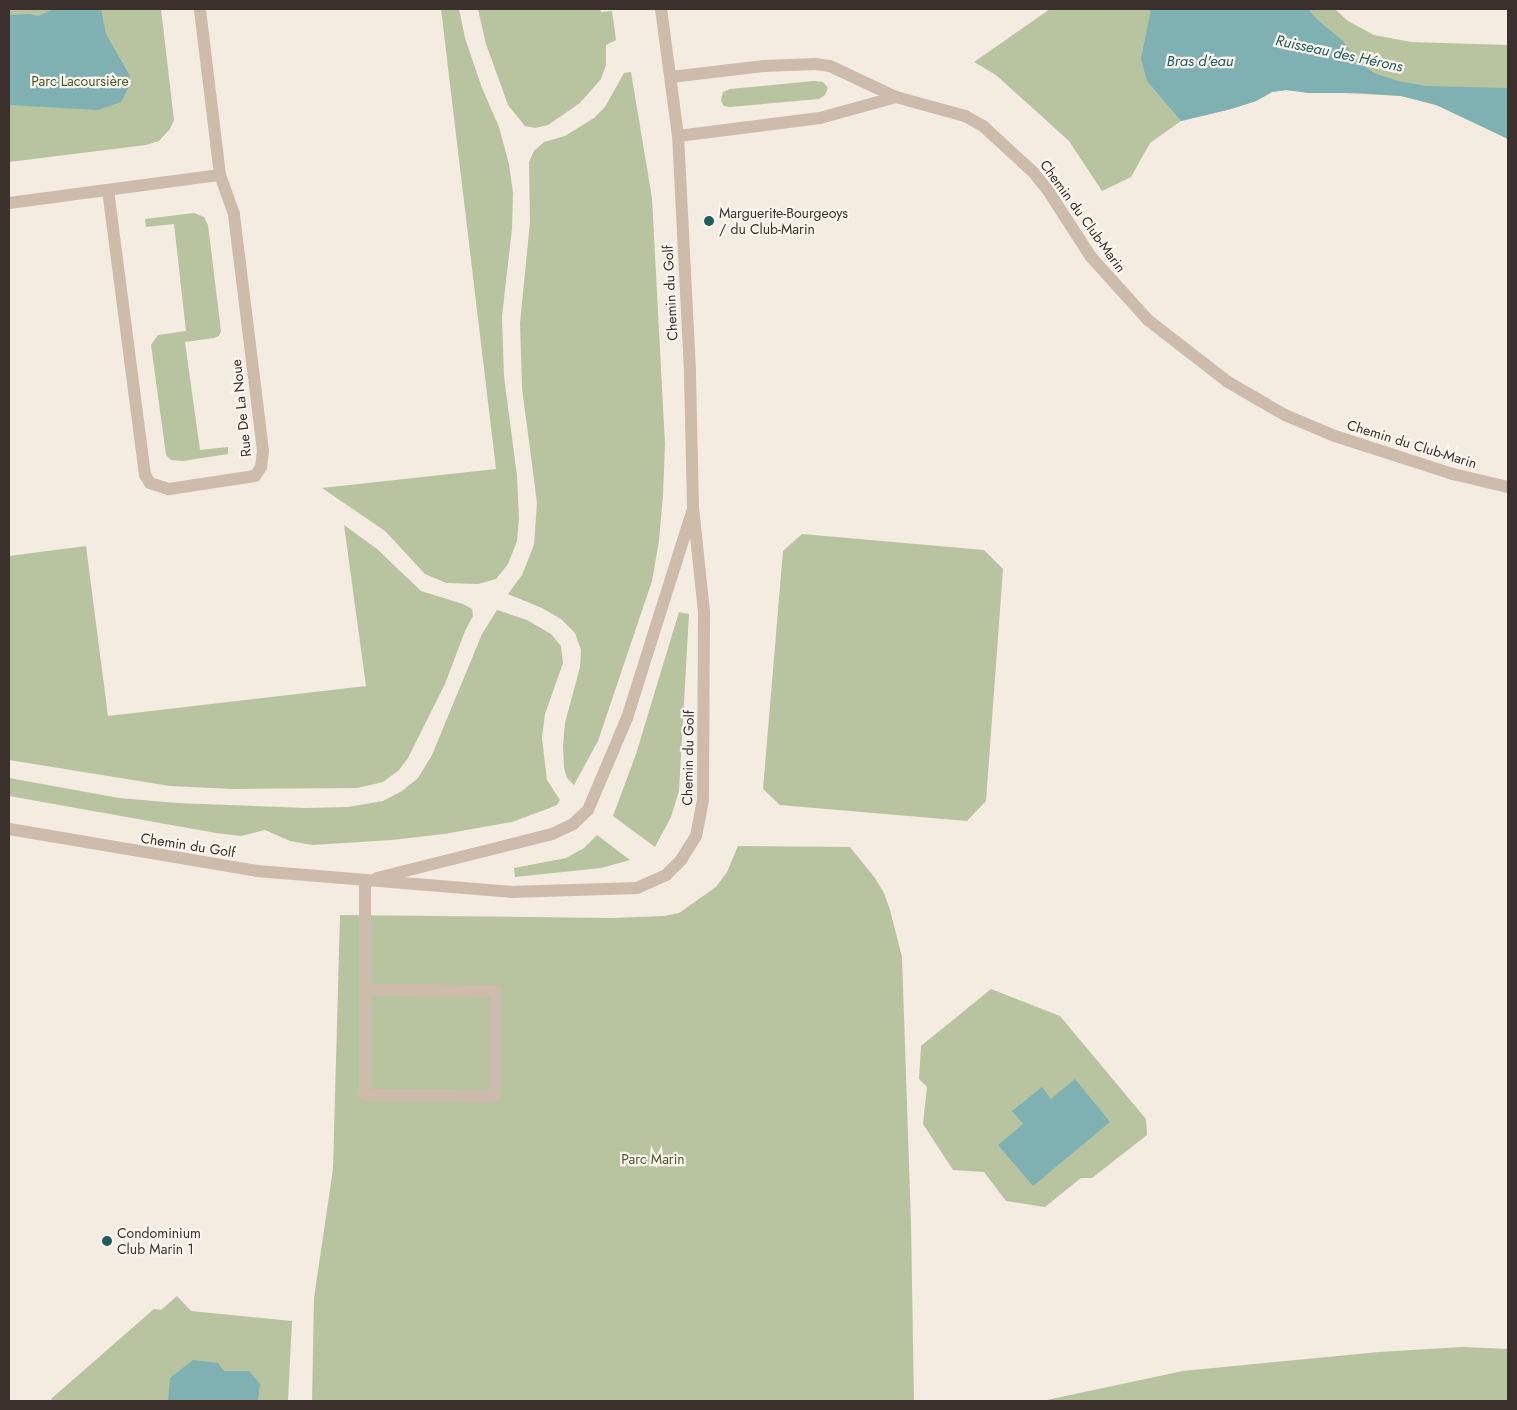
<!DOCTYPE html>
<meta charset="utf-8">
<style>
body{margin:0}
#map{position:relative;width:1517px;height:1410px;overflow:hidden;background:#f4ebe1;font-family:Jost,sans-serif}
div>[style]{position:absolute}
.green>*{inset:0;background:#b8c4a0}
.water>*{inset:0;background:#7fb0b2}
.minor>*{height:12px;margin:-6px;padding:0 6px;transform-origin:6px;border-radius:6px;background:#cdbbac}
.dots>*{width:14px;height:14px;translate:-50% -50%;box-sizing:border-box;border:2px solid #fbf5ee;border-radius:50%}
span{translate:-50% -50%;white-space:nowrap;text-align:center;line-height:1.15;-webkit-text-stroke:4.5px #fbf5ee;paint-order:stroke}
.park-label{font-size:14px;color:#4a5a2e}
.poi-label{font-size:14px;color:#3b302b}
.left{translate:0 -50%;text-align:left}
.street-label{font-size:14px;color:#3b302b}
.water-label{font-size:15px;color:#1f5a5e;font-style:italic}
.frame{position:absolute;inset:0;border:10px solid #3b302b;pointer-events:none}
</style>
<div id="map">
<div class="green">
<div style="clip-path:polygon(9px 9px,161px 9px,174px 120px,170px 129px,159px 141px,146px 145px,9px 162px)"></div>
<div style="clip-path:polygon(441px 9px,459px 9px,465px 38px,482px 88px,499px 127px,509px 164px,513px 193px,512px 229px,502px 316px,504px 376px,517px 476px,519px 518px,517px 541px,508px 564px,496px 579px,478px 584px,446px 583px,425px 574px,385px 531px,322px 488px,496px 469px)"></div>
<div style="clip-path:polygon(478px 9px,600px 9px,601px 12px,612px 11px,616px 40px,606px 45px,606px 65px,601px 79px,580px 103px,548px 125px,535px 128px,525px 126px,508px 105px,486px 44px)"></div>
<div style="clip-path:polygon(1050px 9px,1335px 9px,1348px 21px,1374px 35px,1411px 42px,1508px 45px,1508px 139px,1446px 108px,1401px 96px,1286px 90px,1272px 92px,1256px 101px,1231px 109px,1181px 121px,1150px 143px,1131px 177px,1102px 191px,1069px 141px,996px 75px,974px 62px)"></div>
<div style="clip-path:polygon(631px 72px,652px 198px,665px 444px,663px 495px,659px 541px,652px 581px,598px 741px,574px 785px,567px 778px,564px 768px,563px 746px,565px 723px,580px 667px,581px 650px,575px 633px,561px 619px,542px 608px,508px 594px,522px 575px,534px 545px,537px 503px,522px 388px,520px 323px,530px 222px,529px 162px,534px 151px,544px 142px,565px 136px,594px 118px,605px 107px,624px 73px)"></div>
<div style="clip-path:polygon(814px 81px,823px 82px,828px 88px,825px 95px,819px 99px,730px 107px,724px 106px,721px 101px,723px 92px,730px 89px)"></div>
<div style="clip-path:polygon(194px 213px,204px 217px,208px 225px,221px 331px,219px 336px,214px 338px,185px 342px,200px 450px,228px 447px,228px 454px,183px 461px,171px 460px,166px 455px,151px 345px,158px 335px,186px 331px,174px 224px,146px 227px,145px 219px)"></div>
<div style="clip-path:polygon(344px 525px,377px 549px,421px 591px,463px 604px,472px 609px,473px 616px,465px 631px,445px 684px,408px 758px,399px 770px,383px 782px,357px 788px,233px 789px,170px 786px,9px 760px,9px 556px,86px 546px,108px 716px,366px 686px)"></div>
<div style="clip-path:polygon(802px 534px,984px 550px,1003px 569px,986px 801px,967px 821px,780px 805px,763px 789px,783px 551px)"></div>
<div style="clip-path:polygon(497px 610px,527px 620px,551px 634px,561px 646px,563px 663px,545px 714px,542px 738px,547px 780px,560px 800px,557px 805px,547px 809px,512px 822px,444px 834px,392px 840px,312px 845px,290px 841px,265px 830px,241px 836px,216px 833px,9px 796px,9px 778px,119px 798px,177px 803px,306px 808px,348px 807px,383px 801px,402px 791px,418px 778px,432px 755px,482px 634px)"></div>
<div style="clip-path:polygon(679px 612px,689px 614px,679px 791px,671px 817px,655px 847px,613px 816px,636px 754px)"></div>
<div style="clip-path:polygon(597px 835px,630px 860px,601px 868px,515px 877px,514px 868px,566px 858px,584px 848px)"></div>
<div style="clip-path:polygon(738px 846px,850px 847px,875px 878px,884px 893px,890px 910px,902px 957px,911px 1223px,914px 1401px,312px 1401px,314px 1298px,333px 1169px,340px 915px,613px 918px,664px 916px,679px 913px,716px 887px,727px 872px)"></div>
<div style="clip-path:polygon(991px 989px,1060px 1016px,1146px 1119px,1147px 1135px,1092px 1178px,1081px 1178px,1045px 1207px,1006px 1201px,984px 1172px,953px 1170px,923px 1124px,927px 1087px,919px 1079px,921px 1046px)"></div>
<div style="clip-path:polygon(177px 1296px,191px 1311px,292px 1321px,288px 1401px,53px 1401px,51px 1399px,154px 1309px,161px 1310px)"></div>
<div style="clip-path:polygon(1463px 1347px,1508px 1349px,1508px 1401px,1042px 1401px,1183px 1371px,1379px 1352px)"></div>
</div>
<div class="water">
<div style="clip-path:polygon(54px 9px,101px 9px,106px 34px,130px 76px,129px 87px,121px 102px,98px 110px,9px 105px,9px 15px,29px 14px,38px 16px)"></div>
<div style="clip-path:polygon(1151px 9px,1308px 9px,1319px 21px,1344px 42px,1356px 60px,1374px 73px,1398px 81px,1426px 86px,1508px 88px,1508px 139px,1434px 104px,1401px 96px,1360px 93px,1308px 93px,1286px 90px,1272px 92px,1256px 101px,1231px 109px,1181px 121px,1147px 81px,1141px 59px)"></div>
<div style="clip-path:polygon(1075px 1079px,1110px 1122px,1033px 1186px,998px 1145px,1023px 1124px,1012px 1111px,1042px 1087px,1051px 1099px)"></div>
<div style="clip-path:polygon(193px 1360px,218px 1363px,224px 1371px,249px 1371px,260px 1384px,258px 1401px,168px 1401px,170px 1378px)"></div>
</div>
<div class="minor">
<div style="left:671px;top:77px;width:94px;rotate:-6.7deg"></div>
<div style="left:764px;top:66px;width:51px;rotate:-2.2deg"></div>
<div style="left:815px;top:64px;width:15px;rotate:8deg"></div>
<div style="left:830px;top:66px;width:73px;rotate:25.2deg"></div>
<div style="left:896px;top:97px;width:72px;rotate:15.4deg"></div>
<div style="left:965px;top:116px;width:21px;rotate:29deg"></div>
<div style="left:983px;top:126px;width:68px;rotate:42.6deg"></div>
<div style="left:1033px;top:172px;width:22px;rotate:51deg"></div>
<div style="left:1047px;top:189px;width:81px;rotate:57.1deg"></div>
<div style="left:1091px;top:257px;width:85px;rotate:47.9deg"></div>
<div style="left:1148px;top:320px;width:101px;rotate:37.8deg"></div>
<div style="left:1228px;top:382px;width:66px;rotate:30.1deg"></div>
<div style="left:1285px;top:415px;width:54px;rotate:22.8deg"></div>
<div style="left:1335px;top:436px;width:124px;rotate:17.9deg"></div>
<div style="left:1453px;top:474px;width:57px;rotate:13.3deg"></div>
<div style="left:678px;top:136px;width:143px;rotate:-7.2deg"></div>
<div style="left:820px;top:118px;width:79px;rotate:-15.4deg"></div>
<div style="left:108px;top:190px;width:287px;rotate:82.6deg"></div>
<div style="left:145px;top:475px;width:9px;rotate:58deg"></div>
<div style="left:150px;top:483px;width:20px;rotate:18deg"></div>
<div style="left:169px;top:489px;width:87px;rotate:-8.6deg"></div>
<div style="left:255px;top:476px;width:11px;rotate:-56deg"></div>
<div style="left:261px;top:467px;width:16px;rotate:-83deg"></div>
<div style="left:263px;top:451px;width:239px;rotate:-97deg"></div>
<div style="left:234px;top:214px;width:41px;rotate:-109.7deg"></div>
<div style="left:220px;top:175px;width:167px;rotate:-96.9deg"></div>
<div style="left:9px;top:203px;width:213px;rotate:-7.6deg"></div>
<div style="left:9px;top:829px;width:252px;rotate:9.6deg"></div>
<div style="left:257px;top:871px;width:254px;rotate:4.7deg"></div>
<div style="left:510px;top:892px;width:127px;rotate:-1.8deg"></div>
<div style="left:637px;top:888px;width:32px;rotate:-24deg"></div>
<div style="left:666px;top:875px;width:21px;rotate:-45deg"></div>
<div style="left:681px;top:860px;width:28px;rotate:-58deg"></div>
<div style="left:696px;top:836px;width:38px;rotate:-79deg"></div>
<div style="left:703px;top:799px;width:187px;rotate:-89.7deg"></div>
<div style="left:704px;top:612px;width:106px;rotate:-96deg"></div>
<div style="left:693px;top:507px;width:136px;rotate:-91.3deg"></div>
<div style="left:690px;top:371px;width:235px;rotate:-92.9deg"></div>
<div style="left:678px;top:136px;width:128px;rotate:-97.6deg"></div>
<div style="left:377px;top:878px;width:180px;rotate:-14.1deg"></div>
<div style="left:552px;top:834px;width:23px;rotate:-25deg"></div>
<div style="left:573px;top:824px;width:21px;rotate:-43deg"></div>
<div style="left:588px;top:810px;width:100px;rotate:-67deg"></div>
<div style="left:627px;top:718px;width:216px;rotate:-72.5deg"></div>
<div style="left:365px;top:881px;width:214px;rotate:90deg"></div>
<div style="left:365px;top:1095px;width:130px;rotate:0.4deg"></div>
<div style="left:495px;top:1096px;width:105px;rotate:-89.5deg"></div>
<div style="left:496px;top:991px;width:130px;rotate:-179.6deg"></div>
</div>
<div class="dots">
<div style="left:709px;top:221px;background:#1f5a5e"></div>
<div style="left:107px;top:1241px;background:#1f5a5e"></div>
</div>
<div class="park-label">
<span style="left:80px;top:81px">Parc Lacoursière</span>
<span style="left:653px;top:1159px">Parc Marin</span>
</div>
<div class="poi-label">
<span class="left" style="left:719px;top:221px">Marguerite-Bourgeoys<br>/ du Club-Marin</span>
<span class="left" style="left:117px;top:1241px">Condominium<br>Club Marin 1</span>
</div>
<div class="street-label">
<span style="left:1083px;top:216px;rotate:54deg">Chemin du Club-Marin</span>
<span style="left:670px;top:293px;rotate:-93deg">Chemin du Golf</span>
<span style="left:241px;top:408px;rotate:-96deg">Rue De La Noue</span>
<span style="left:1412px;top:444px;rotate:17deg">Chemin du Club-Marin</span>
<span style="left:688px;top:758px;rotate:-89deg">Chemin du Golf</span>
<span style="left:188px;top:845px;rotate:9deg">Chemin du Golf</span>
</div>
<div class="water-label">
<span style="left:1339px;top:54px;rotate:12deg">Ruisseau des Hérons</span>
<span style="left:1200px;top:62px">Bras d'eau</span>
</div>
<div class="frame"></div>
</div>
